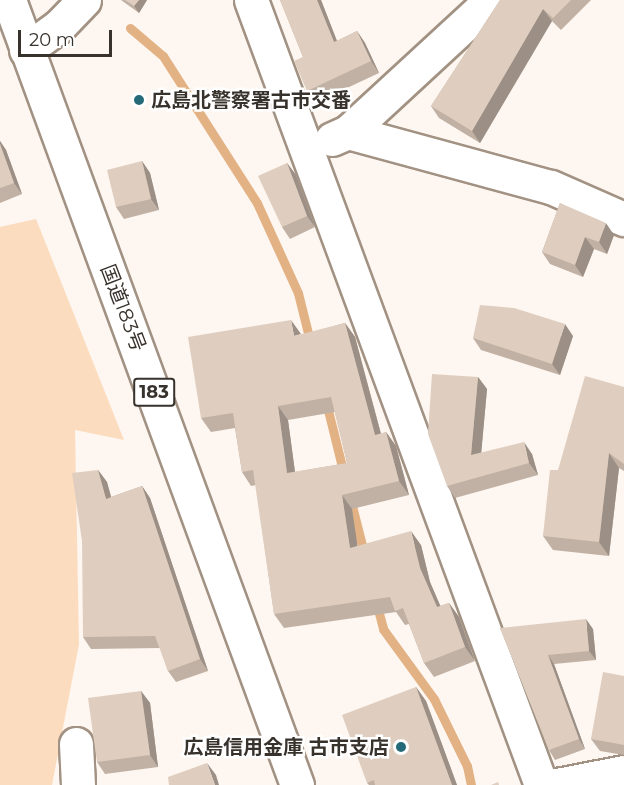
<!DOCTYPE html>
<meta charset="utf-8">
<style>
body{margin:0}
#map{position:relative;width:624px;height:785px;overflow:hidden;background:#fef6f0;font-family:Montserrat,"Noto Sans JP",sans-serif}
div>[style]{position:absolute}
.green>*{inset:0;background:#fcdcbe}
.stream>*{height:9px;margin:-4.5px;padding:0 4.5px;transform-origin:4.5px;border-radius:4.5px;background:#e3b284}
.roads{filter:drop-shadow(2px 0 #a29283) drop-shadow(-2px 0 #a29283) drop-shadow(0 2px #a29283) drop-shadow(0 -2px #a29283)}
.minor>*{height:33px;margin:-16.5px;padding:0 16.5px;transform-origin:16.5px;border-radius:16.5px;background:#fff}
.trunk>*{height:33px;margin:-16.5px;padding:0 16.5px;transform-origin:16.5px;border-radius:16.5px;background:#fff}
.wall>*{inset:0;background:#c0b1a4}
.shaded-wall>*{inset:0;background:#9c9086}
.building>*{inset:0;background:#dfcebf}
.dots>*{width:16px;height:16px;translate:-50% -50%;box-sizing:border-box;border:3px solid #fff;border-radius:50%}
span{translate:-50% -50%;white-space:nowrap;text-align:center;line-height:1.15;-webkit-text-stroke:5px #fff;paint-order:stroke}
.shield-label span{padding:2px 4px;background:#fff;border:2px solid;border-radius:4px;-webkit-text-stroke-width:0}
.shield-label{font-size:18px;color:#38322c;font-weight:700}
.poi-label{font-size:20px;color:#38322c;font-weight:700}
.left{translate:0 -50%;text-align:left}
.right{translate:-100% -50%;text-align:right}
.street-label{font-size:20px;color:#38322c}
.scale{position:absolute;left:18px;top:30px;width:94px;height:27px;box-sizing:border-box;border:3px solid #38322c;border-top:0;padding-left:8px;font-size:18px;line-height:21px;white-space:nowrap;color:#38322c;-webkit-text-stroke:4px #fff;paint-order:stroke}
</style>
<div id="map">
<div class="green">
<div style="clip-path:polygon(36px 219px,124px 440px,75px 430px,79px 644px,52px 785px,0 785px,0 227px)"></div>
</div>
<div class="stream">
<div style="left:130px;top:28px;width:43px;rotate:40.3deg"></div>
<div style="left:163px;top:56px;width:174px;rotate:57.4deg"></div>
<div style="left:257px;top:203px;width:99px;rotate:65.5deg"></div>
<div style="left:298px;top:293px;width:54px;rotate:76deg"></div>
<div style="left:326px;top:402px;width:75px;rotate:76.1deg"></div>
<div style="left:350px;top:498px;width:61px;rotate:75.7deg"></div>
<div style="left:376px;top:602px;width:28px;rotate:75deg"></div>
<div style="left:383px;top:629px;width:87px;rotate:53.9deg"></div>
<div style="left:434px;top:699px;width:75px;rotate:63.8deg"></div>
<div style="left:467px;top:766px;width:19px;rotate:78deg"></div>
</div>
<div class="roads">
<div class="minor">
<div style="left:251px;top:0;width:837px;rotate:69.72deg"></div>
<div style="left:26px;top:50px;width:41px;rotate:-36deg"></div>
<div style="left:59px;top:26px;width:36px;rotate:-46deg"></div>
<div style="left:348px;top:132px;width:210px;rotate:15.2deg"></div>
<div style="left:551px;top:187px;width:80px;rotate:23.7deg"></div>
<div style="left:332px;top:139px;width:17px;rotate:-24deg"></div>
<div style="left:348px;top:132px;width:195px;rotate:-42.7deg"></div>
<div style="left:76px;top:744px;width:41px;rotate:87.2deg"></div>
<div style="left:557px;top:785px;width:68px;rotate:-11deg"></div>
</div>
<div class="trunk">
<div style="left:9px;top:0;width:836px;rotate:69.85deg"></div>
</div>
</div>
<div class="wall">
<div style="clip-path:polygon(121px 0,147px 0,139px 13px)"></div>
<div style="clip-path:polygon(280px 0,321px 0,337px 41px,357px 31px,365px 43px,379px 73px,315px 103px,307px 91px,303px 57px)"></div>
<div style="clip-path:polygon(500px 0,591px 0,561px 30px,552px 21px,480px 143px,439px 118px,431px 106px)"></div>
<div style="clip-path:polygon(0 141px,6px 150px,22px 194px,0 203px)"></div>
<div style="clip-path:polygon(142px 161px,150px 173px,159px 210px,124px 219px,116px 207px)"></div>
<div style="clip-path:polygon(287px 163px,296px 175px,315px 227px,290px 239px,282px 227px)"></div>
<div style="clip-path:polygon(560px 203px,614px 235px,607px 254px,594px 249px,583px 277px,550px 264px,542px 252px)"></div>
<div style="clip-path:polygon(evenodd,345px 323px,355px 337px,381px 434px,386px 432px,396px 446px,409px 495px,352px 509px,357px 546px,421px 545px,430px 582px,440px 606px,449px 603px,459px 617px,475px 661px,434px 677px,424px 663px,409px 624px,405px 625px,396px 612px,284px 628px,274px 614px,256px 485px,251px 486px,242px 472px,235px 428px,211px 432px,201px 418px,301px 335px,345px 323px,335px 412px,347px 463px,295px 472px,288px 420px,335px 412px)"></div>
<div style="clip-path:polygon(573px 336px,560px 375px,481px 350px,473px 338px)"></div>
<div style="clip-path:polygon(478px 377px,487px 389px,481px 453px,532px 454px,538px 475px,455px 498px,447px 486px)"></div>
<div style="clip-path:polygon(624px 387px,624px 471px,619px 468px,609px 556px,553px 550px,543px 536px,558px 470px)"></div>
<div style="clip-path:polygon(98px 470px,107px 482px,111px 497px,142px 486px,150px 498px,208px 671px,176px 682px,168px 671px,160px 648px,91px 649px,83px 637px)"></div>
<div style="clip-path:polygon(500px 628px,593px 629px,596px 660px,554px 664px,585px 749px,555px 760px,549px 750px)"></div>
<div style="clip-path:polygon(624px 676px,624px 755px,600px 751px,591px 739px)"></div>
<div style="clip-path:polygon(416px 687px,426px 701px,457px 785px,369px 785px,367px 783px)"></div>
<div style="clip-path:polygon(141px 691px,150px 703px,158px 767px,105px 774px,97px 762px)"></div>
</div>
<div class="shaded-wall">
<div style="clip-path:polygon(139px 0,147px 0,139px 13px,134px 6px)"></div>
<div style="clip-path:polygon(317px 0,321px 0,342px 54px,334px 42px)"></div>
<div style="clip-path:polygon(543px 9px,552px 21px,480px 143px,472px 131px)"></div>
<div style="clip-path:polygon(357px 31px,365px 43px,379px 73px,371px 61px)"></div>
<div style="clip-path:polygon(0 141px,6px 150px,22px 194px,14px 183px,0 144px)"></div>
<div style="clip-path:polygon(142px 161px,150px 173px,159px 210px,151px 199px)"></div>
<div style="clip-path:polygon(287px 163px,296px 175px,315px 227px,307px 216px)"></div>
<div style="clip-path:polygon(606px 223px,614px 235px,607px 254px,599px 242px)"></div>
<div style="clip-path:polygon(585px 237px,594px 249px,583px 277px,575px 265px)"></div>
<div style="clip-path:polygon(291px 320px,301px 334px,294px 336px)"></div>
<div style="clip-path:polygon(345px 323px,355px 337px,385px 449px,375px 435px)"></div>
<div style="clip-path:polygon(565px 324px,573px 336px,560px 375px,552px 364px)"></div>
<div style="clip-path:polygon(478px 377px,487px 389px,480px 467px,471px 455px)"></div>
<div style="clip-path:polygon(278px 406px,288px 420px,297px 487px,287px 473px)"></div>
<div style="clip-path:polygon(386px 432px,396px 446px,409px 495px,399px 481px)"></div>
<div style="clip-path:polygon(524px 442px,532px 454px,538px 475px,529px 463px)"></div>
<div style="clip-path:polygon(609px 453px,619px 468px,609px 556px,599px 542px)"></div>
<div style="clip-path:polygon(98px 470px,107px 482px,115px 511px,106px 499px)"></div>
<div style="clip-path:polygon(142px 486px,150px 498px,208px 671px,200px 659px)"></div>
<div style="clip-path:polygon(342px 495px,352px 509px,360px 562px,350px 548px)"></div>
<div style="clip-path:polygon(411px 531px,421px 545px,430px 582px,447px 621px,437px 607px,420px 568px)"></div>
<div style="clip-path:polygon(449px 603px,459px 617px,475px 661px,465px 647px)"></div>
<div style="clip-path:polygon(586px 619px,593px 629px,596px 660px,589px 651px)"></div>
<div style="clip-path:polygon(548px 655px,554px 664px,585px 749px,579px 739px)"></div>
<div style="clip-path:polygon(416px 687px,426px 701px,457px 785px,452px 785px)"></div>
<div style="clip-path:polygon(141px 691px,150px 703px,158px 767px,150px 755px)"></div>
<div style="clip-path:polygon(207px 763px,216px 775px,219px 785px,215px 785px)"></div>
</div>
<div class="building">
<div style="clip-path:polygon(125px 0,139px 0,134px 6px)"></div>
<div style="clip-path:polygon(280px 0,317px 0,334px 42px,357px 31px,371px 61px,307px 91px,294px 61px,303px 57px)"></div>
<div style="clip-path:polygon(500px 0,571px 0,553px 18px,543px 9px,472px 131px,431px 106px)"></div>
<div style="clip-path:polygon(0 144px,14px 183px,0 188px)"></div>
<div style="clip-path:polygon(142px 161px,151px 199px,116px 207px,107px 170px)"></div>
<div style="clip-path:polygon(287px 163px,307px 216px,282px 227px,258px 176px)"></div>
<div style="clip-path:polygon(560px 203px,606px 223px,599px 242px,585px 237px,575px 265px,542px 252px)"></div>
<div style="clip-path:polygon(480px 305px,514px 308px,565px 324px,552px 364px,473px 338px)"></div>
<div style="clip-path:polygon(evenodd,291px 320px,294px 336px,345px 323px,375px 435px,386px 432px,399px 481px,342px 495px,350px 548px,411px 531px,420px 568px,437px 607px,449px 603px,465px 647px,424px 663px,403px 608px,395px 611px,390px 597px,274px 614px,253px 470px,242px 472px,233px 413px,201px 418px,188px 337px,291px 320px,331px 397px,347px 463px,287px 473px,278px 406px,331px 397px)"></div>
<div style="clip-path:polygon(432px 374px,478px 377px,471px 455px,524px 442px,529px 463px,447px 486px,428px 434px)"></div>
<div style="clip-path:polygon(585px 376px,624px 387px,624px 464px,609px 453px,599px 542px,543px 536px,550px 470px,558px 470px)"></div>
<div style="clip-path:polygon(98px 470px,106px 499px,142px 486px,200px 659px,168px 671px,155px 636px,83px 637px,82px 541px,72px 473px)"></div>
<div style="clip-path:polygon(586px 619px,589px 651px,548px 655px,579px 739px,549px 750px,500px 628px)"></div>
<div style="clip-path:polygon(603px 672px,624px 676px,624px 745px,591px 739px)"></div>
<div style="clip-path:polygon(416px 687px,452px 785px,375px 785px,374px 780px,367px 783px,342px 715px)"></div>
<div style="clip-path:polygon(141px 691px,150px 755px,97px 762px,88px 698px)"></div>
<div style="clip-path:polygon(207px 763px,215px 785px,169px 785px,168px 777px)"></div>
<div style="clip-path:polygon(498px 782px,499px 785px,491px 785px)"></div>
</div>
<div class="dots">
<div style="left:139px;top:100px;background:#246a79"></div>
<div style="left:401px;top:747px;background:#246a79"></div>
</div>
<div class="shield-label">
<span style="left:154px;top:392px">183</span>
</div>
<div class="poi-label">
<span class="left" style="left:151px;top:100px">広島北警察署古市交番</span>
<span class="right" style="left:389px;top:747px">広島信用金庫 古市支店</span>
</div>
<div class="street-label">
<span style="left:123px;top:308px;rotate:69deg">国道183号</span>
</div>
<div class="scale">20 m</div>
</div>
